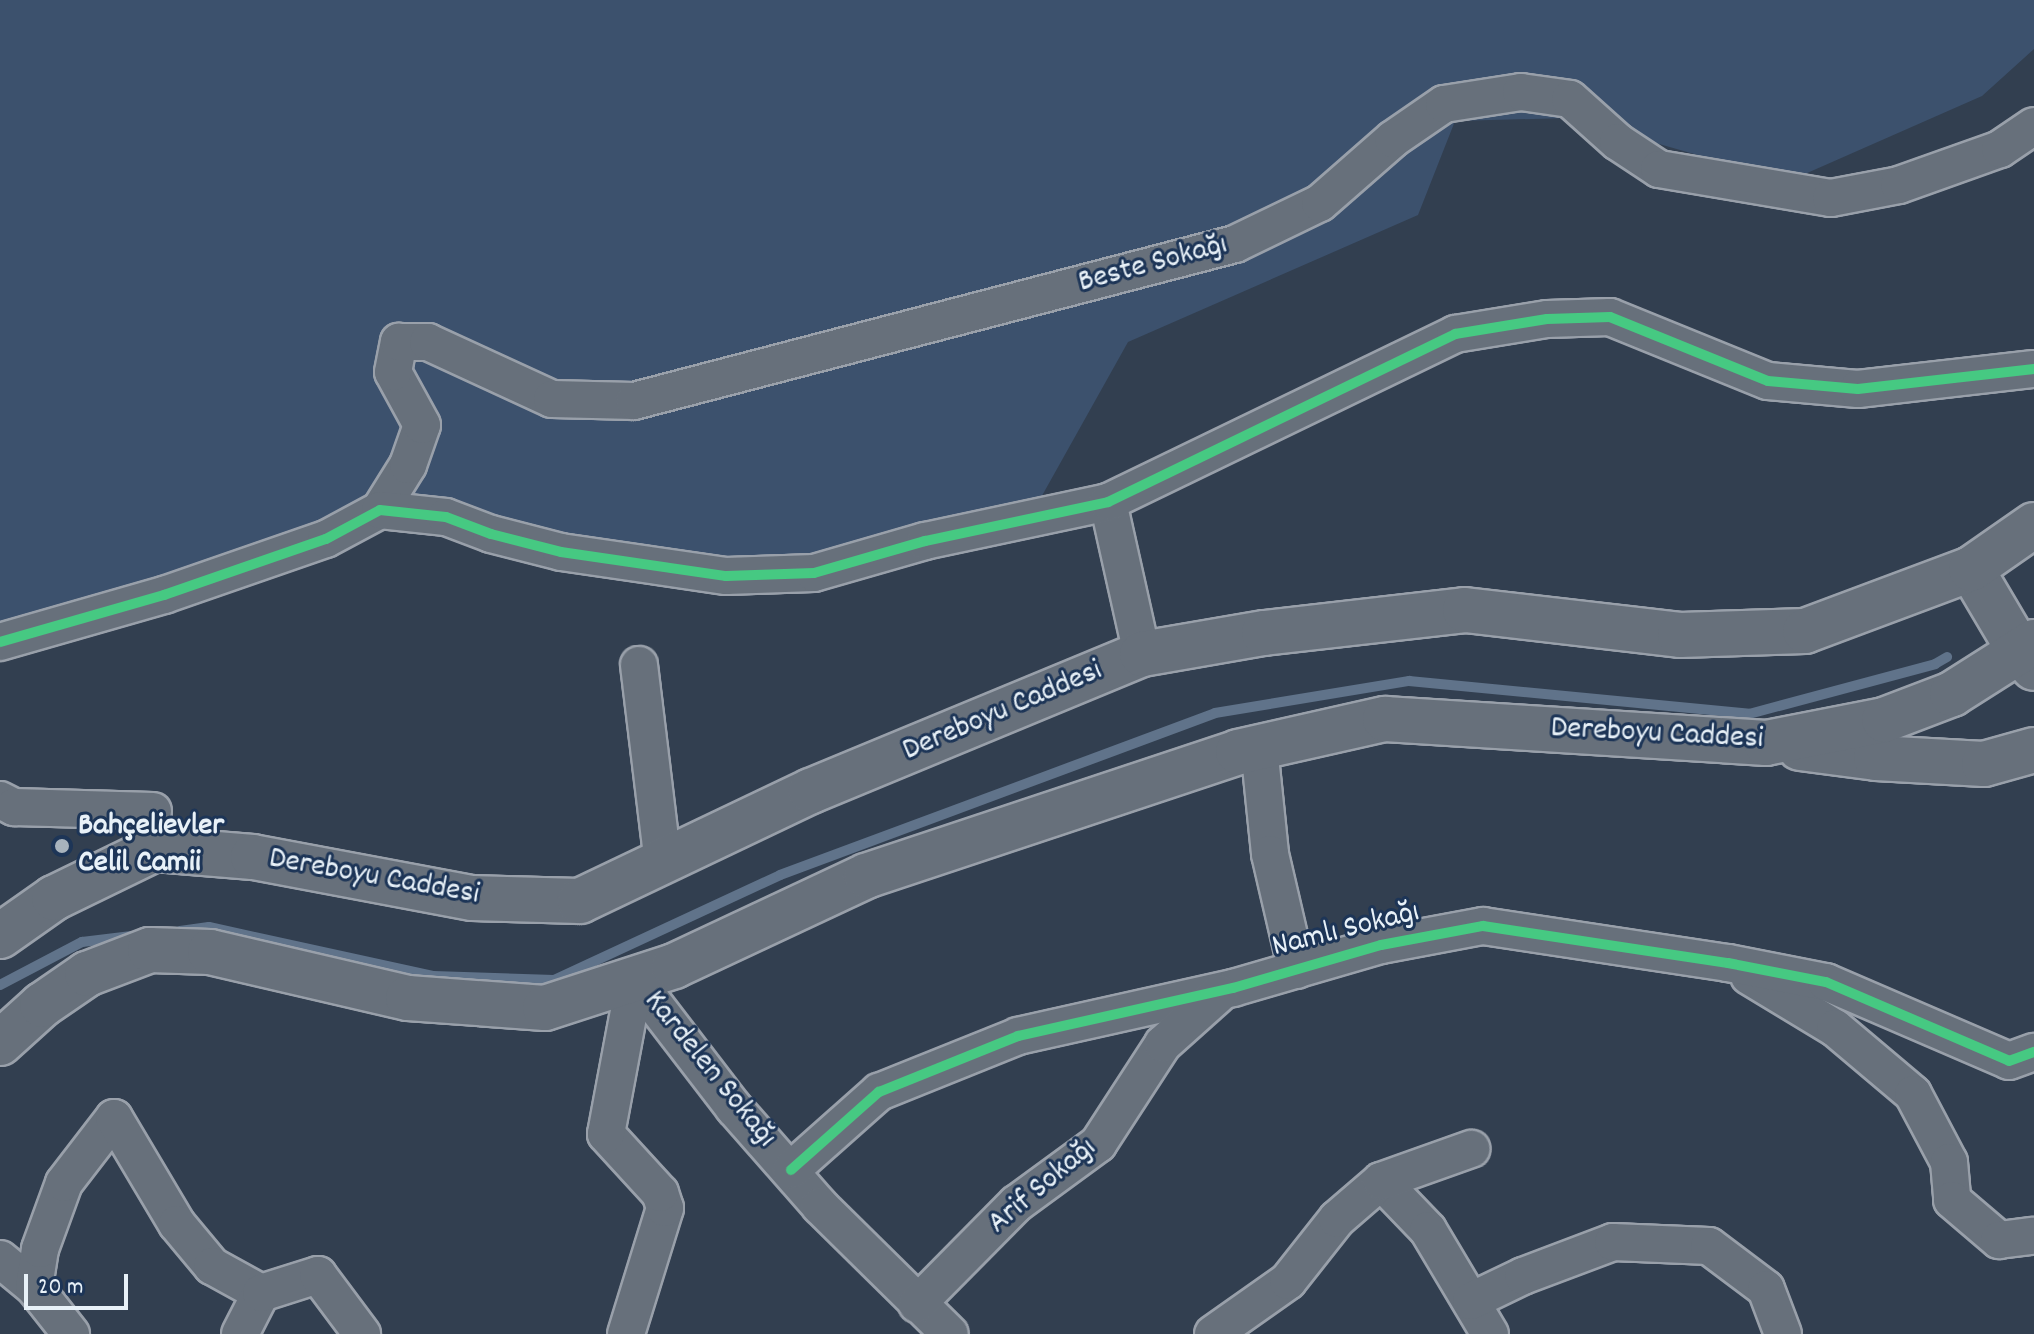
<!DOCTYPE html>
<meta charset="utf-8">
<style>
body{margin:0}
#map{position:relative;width:2034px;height:1334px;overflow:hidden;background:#323f50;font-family:Dekko,sans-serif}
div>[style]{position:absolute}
.green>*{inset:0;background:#3c516d}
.stream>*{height:10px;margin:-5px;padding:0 5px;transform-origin:5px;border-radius:5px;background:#60738a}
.roads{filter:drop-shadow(2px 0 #99a0aa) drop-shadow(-2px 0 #99a0aa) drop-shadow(0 2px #99a0aa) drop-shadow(0 -2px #99a0aa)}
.minor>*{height:36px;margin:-18px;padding:0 18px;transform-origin:18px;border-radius:18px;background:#67707b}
.major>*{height:44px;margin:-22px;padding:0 22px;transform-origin:22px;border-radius:22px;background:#67707b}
.cycleway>*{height:10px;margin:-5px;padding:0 5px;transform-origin:5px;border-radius:5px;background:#46c982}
.dots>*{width:22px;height:22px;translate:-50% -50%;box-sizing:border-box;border:4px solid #1d3557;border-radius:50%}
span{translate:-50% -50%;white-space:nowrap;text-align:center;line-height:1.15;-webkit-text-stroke:6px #1d3557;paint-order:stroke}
.street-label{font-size:32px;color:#e8f1f8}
.poi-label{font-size:32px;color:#e8f1f8;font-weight:700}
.left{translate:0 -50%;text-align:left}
.scale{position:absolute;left:24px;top:1274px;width:104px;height:36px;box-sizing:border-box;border:4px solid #e8f1f8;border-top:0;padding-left:10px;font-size:24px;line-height:28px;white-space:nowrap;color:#e8f1f8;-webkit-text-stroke:6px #1d3557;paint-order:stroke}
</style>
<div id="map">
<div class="green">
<div style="clip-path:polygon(0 0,2034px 0,2034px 49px,1982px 96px,1789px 181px,1568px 118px,1455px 121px,1418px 215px,1128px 342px,1034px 510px,721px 586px,434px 497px,0 635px)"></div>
</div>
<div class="stream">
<div style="left:180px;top:931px;width:29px;rotate:-8deg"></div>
<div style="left:209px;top:927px;width:229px;rotate:12.3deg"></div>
<div style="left:433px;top:976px;width:121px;rotate:1.9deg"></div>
<div style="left:554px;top:980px;width:249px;rotate:-24.9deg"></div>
<div style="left:780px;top:875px;width:464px;rotate:-20.4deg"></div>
<div style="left:1215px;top:713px;width:197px;rotate:-9.4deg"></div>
<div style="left:1409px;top:681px;width:342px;rotate:5.5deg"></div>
<div style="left:1749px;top:714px;width:193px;rotate:-15deg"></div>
<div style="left:1935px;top:664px;width:14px;rotate:-30deg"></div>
<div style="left:0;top:985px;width:93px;rotate:-27.7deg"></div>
<div style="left:82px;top:942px;width:50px;rotate:-6.8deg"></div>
</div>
<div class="roads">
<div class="minor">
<div style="left:1108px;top:502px;width:156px;rotate:77.4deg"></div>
<div style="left:380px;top:510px;width:53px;rotate:-58.1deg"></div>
<div style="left:408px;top:465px;width:42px;rotate:-70.7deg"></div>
<div style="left:422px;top:425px;width:60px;rotate:-118.7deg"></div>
<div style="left:393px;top:372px;width:31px;rotate:-79deg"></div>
<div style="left:399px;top:342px;width:29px"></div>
<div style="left:428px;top:342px;width:136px;rotate:24.7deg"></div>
<div style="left:552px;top:399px;width:82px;rotate:1.4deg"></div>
<div style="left:634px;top:401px;width:621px;rotate:-14.64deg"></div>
<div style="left:1235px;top:244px;width:94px;rotate:-25.8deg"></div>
<div style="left:1320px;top:203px;width:97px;rotate:-41.2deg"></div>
<div style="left:1393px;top:139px;width:62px;rotate:-34.5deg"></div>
<div style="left:1444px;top:104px;width:78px;rotate:-8.9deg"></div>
<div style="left:1521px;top:92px;width:49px;rotate:8.1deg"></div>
<div style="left:1570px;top:99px;width:64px;rotate:41.9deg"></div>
<div style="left:1618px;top:142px;width:49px;rotate:33.4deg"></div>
<div style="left:1659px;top:169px;width:174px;rotate:9.6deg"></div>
<div style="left:1831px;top:198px;width:69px;rotate:-10.8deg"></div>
<div style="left:1899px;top:185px;width:107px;rotate:-19.6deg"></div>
<div style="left:2000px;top:149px;width:41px;rotate:-34.1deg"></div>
<div style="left:0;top:642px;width:171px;rotate:-16deg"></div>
<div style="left:164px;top:595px;width:171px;rotate:-19.1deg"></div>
<div style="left:326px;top:539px;width:61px;rotate:-28.2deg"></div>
<div style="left:380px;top:510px;width:66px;rotate:6.1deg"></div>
<div style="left:446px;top:517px;width:48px;rotate:20.7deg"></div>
<div style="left:491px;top:534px;width:72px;rotate:14.4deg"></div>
<div style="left:561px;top:552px;width:167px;rotate:8.3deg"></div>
<div style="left:726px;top:576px;width:88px;rotate:-2deg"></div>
<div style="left:814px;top:573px;width:116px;rotate:-16.1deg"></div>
<div style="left:925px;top:541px;width:187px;rotate:-12deg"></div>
<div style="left:1108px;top:502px;width:386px;rotate:-25.8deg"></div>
<div style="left:1455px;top:334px;width:93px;rotate:-9.3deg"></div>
<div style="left:1547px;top:319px;width:63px;rotate:-1.8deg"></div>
<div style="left:1610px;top:317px;width:170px;rotate:22.1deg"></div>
<div style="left:1768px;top:381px;width:90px;rotate:5.1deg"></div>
<div style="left:1858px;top:389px;width:177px;rotate:-6.5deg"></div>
<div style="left:639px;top:665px;width:200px;rotate:83.1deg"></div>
<div style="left:1259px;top:747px;width:108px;rotate:84.1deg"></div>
<div style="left:1270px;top:854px;width:119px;rotate:76.9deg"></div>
<div style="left:0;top:800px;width:16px;rotate:27deg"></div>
<div style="left:14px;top:807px;width:139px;rotate:1.6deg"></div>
<div style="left:1749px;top:976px;width:100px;rotate:31.2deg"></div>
<div style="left:1835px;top:1028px;width:102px;rotate:40.2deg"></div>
<div style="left:1913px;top:1094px;width:77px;rotate:62.1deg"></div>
<div style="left:1949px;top:1162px;width:38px;rotate:85deg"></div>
<div style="left:1952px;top:1200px;width:62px;rotate:40.4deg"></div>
<div style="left:1999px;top:1240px;width:35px;rotate:-7deg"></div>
<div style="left:635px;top:979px;width:163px;rotate:52.5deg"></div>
<div style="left:734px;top:1108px;width:130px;rotate:48.7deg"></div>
<div style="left:820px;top:1206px;width:182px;rotate:44.6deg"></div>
<div style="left:791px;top:1170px;width:118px;rotate:-41.6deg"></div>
<div style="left:879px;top:1092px;width:150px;rotate:-21.9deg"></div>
<div style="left:1018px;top:1036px;width:220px;rotate:-12.6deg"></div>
<div style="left:1233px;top:988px;width:154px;rotate:-16.2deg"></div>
<div style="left:1381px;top:945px;width:104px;rotate:-10.6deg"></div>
<div style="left:1483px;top:926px;width:248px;rotate:8.6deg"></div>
<div style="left:1728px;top:963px;width:100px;rotate:11deg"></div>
<div style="left:1826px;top:982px;width:199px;rotate:23.3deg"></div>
<div style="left:2009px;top:1061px;width:27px;rotate:-20deg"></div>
<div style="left:1381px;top:1181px;width:68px;rotate:46.2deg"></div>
<div style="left:1428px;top:1230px;width:121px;rotate:59.2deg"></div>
<div style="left:0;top:1259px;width:44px;rotate:39.5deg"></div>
<div style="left:34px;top:1287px;width:60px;rotate:51.8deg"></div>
<div style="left:34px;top:1287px;width:38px;rotate:-81deg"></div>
<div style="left:40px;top:1249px;width:70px;rotate:-70deg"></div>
<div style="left:64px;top:1183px;width:82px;rotate:-52.4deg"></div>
<div style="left:114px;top:1118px;width:123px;rotate:59.3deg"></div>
<div style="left:177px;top:1224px;width:55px;rotate:50.2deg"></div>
<div style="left:212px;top:1266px;width:56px;rotate:28.9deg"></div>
<div style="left:1471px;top:1301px;width:58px;rotate:-25.7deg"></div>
<div style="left:1523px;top:1276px;width:96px;rotate:-20.7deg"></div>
<div style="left:1613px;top:1242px;width:96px;rotate:2.4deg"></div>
<div style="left:1709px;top:1246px;width:71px;rotate:37deg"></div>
<div style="left:1766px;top:1289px;width:48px;rotate:69.3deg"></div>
<div style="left:917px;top:1304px;width:141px;rotate:-45.3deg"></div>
<div style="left:1016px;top:1204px;width:102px;rotate:-36.2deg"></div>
<div style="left:1098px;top:1144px;width:119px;rotate:-57deg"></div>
<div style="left:1163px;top:1044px;width:76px;rotate:-41.8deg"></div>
<div style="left:240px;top:1334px;width:46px;rotate:-62.9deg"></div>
<div style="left:261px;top:1293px;width:60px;rotate:-17.5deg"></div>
<div style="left:318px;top:1275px;width:74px;rotate:53.3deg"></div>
<div style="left:626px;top:1334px;width:132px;rotate:-72.8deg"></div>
<div style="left:665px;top:1208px;width:16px;rotate:-108deg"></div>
<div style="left:660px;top:1193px;width:80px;rotate:-132.5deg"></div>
<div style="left:606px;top:1134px;width:158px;rotate:-79.4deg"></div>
<div style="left:1213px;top:1334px;width:92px;rotate:-35.2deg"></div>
<div style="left:1288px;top:1281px;width:79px;rotate:-51.7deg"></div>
<div style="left:1337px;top:1219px;width:58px;rotate:-40.8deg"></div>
<div style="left:1381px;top:1181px;width:96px;rotate:-19.6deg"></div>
</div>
<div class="major">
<div style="left:1971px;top:569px;width:96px;rotate:59.4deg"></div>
<div style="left:2020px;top:652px;width:21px;rotate:49deg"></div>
<div style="left:1800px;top:748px;width:77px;rotate:7.5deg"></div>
<div style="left:1876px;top:758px;width:108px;rotate:3.2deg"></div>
<div style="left:1984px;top:764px;width:52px;rotate:-15.6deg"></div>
<div style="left:0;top:936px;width:66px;rotate:-35.1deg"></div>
<div style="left:54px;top:898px;width:112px;rotate:-25.9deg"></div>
<div style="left:155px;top:849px;width:98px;rotate:4.7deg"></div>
<div style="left:253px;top:857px;width:223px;rotate:10.6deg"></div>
<div style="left:472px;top:898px;width:108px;rotate:1.6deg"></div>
<div style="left:580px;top:901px;width:256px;rotate:-25.5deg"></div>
<div style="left:811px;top:791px;width:358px;rotate:-22.5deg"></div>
<div style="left:1142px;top:654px;width:124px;rotate:-9.8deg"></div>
<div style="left:1264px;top:633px;width:202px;rotate:-6.5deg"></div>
<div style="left:1465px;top:610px;width:216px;rotate:6.6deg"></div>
<div style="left:1680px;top:635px;width:125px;rotate:-1.8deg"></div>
<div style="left:1805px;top:631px;width:177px;rotate:-20.5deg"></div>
<div style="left:1971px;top:569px;width:77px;rotate:-34.9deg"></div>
<div style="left:0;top:1043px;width:57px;rotate:-42.1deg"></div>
<div style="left:42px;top:1005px;width:55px;rotate:-34.6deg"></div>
<div style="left:87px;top:974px;width:67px;rotate:-20.9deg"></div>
<div style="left:150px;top:950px;width:60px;rotate:1.9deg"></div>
<div style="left:210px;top:952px;width:203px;rotate:13.1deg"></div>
<div style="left:408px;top:998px;width:137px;rotate:4.2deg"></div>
<div style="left:545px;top:1008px;width:136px;rotate:-18deg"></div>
<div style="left:674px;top:966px;width:212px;rotate:-25.1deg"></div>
<div style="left:866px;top:876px;width:392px;rotate:-18.4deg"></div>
<div style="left:1238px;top:752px;width:151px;rotate:-12.7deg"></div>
<div style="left:1385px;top:719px;width:382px;rotate:3.6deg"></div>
<div style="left:1766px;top:743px;width:120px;rotate:-11deg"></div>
<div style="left:1884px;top:720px;width:73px;rotate:-20.9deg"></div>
<div style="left:1952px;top:694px;width:97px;rotate:-32.4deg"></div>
</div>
</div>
<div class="cycleway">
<div style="left:0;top:642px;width:171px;rotate:-16deg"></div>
<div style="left:164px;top:595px;width:171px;rotate:-19.1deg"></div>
<div style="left:326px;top:539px;width:61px;rotate:-28.2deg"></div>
<div style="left:380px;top:510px;width:66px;rotate:6.1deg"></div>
<div style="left:446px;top:517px;width:48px;rotate:20.7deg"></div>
<div style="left:491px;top:534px;width:72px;rotate:14.4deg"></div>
<div style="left:561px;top:552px;width:167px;rotate:8.3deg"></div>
<div style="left:726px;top:576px;width:88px;rotate:-2deg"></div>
<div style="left:814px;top:573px;width:116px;rotate:-16.1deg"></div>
<div style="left:925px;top:541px;width:187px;rotate:-12deg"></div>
<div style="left:1108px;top:502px;width:386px;rotate:-25.8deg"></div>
<div style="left:1455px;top:334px;width:93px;rotate:-9.3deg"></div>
<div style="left:1547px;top:319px;width:63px;rotate:-1.8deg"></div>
<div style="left:1610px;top:317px;width:170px;rotate:22.1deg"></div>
<div style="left:1768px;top:381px;width:90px;rotate:5.1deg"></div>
<div style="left:1858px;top:389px;width:177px;rotate:-6.5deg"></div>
<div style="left:791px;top:1170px;width:118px;rotate:-41.6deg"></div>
<div style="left:879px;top:1092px;width:150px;rotate:-21.9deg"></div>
<div style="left:1018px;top:1036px;width:220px;rotate:-12.6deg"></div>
<div style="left:1233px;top:988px;width:154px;rotate:-16.2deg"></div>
<div style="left:1381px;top:945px;width:104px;rotate:-10.6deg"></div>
<div style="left:1483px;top:926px;width:248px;rotate:8.6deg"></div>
<div style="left:1728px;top:963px;width:100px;rotate:11deg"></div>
<div style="left:1826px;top:982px;width:199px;rotate:23.3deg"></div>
<div style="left:2009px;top:1061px;width:27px;rotate:-20deg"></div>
</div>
<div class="dots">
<div style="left:62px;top:846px;background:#a8b3bd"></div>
</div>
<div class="street-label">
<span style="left:1153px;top:265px;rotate:-15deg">Beste Sokağı</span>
<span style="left:1003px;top:712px;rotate:-23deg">Dereboyu Caddesi</span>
<span style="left:1657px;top:735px;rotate:3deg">Dereboyu Caddesi</span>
<span style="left:374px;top:878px;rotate:10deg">Dereboyu Caddesi</span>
<span style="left:1346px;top:931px;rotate:-14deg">Namlı Sokağı</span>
<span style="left:709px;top:1070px;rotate:51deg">Kardelen Sokağı</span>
<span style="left:1043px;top:1187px;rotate:-40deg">Arif Sokağı</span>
</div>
<div class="poi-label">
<span class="left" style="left:78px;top:846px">Bahçelievler<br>Celil Camii</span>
</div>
<div class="scale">20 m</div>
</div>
